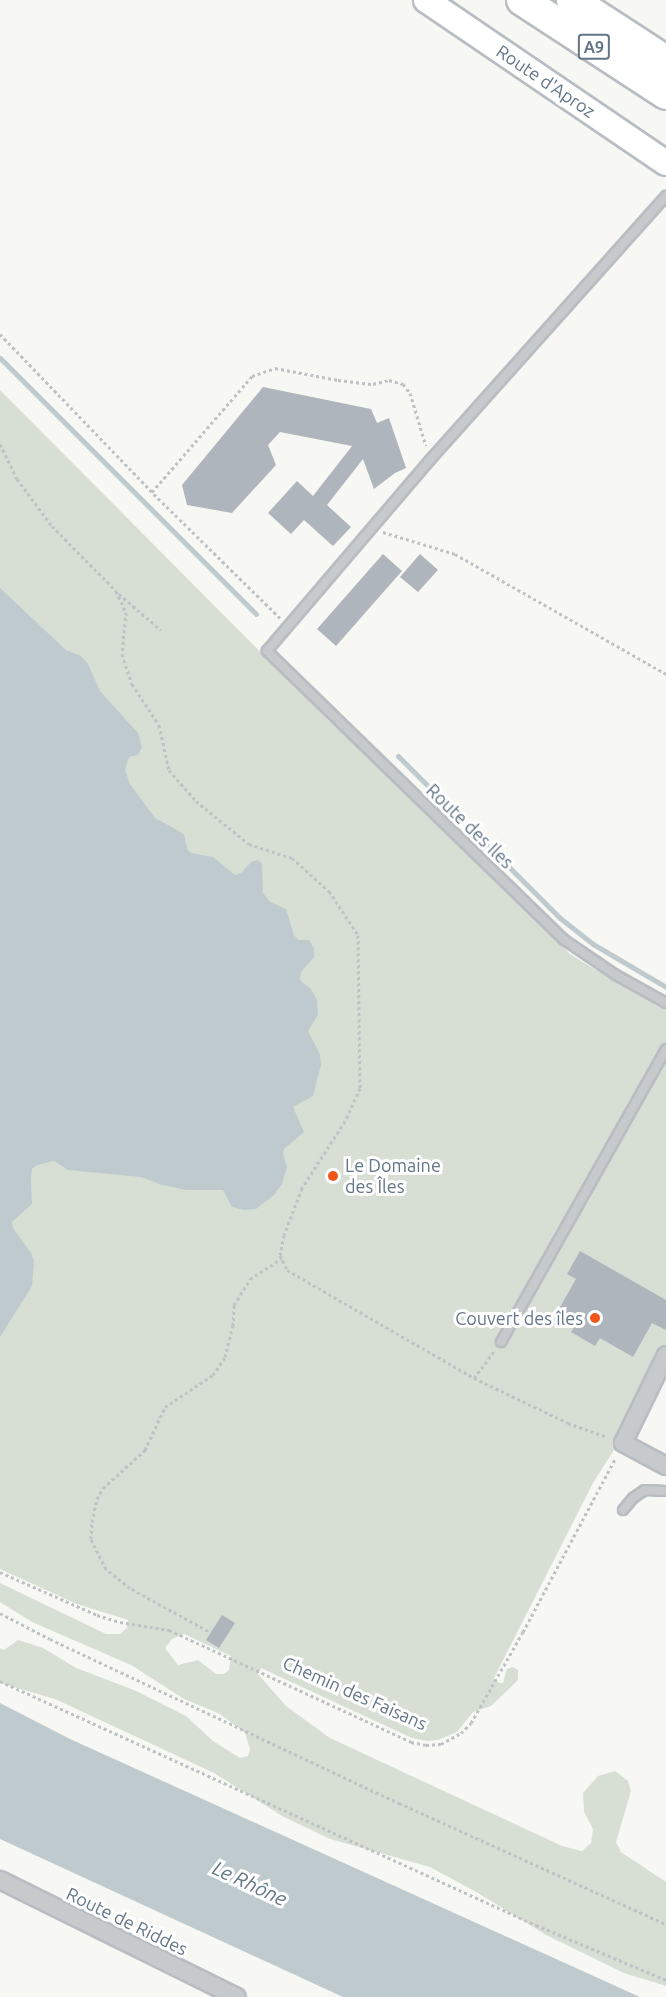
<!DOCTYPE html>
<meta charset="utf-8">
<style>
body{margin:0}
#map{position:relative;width:666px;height:1997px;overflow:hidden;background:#f7f7f3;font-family:Ubuntu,sans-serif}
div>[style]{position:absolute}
.green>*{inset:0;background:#d7dfd4}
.water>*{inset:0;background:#bfcacf}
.stream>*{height:5px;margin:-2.5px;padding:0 2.5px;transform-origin:2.5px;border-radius:2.5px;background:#bfcacf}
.building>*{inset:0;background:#aeb5bc}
.path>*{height:3px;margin-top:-1.5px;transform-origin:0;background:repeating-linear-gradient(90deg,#bfc2c4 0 3px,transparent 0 6px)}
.roads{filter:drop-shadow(2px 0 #b8bdc2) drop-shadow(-2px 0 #b8bdc2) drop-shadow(0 2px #b8bdc2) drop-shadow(0 -2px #b8bdc2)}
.lane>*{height:8px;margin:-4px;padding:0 4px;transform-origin:4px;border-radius:4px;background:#c6cacd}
.street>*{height:16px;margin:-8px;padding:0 8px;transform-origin:8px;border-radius:8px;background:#c6cacd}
.secondary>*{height:24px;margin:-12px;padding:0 12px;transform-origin:12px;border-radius:12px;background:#fff}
.highway>*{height:30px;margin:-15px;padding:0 15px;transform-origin:15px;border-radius:15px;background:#fff}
.dots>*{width:16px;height:16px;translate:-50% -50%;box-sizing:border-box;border:3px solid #fff;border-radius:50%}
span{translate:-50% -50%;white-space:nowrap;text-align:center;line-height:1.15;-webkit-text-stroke:6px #fff;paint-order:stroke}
.shield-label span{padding:2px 4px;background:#fff;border:2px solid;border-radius:4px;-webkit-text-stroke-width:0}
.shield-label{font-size:16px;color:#637587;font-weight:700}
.street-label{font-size:18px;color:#637587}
.poi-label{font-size:18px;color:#637587}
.left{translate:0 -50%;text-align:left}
.right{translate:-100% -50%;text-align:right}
.water-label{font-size:20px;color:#5f7783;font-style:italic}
</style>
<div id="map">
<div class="green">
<div style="clip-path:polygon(evenodd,0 390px,331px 723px,372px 760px,570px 954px,594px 969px,666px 1003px,666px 1348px,649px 1395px,593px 1483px,494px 1678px,499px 1683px,503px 1683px,507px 1669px,513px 1667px,518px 1670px,518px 1680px,491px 1706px,473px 1712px,457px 1732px,438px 1740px,427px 1741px,412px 1738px,261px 1668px,258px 1674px,286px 1706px,330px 1738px,562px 1846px,582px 1851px,591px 1843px,593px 1829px,584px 1812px,583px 1793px,598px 1776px,615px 1771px,628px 1781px,631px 1791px,616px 1842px,621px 1852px,666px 1882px,666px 1986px,624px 1973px,546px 1935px,478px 1893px,430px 1867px,330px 1839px,282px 1816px,214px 1773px,55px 1699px,0 1683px,0 1648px,4px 1650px,18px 1640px,43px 1648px,76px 1668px,134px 1690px,186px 1716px,213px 1741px,240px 1758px,248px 1756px,250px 1749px,245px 1733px,220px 1714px,184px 1699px,131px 1665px,32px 1622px,0 1602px,0 1583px,106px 1634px,120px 1634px,127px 1628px,128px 1620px,77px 1604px,0 1569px,0 390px,184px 1634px,231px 1656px,229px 1670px,224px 1674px,216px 1674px,198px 1660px,178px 1665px,165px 1648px,172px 1639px,184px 1634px)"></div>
</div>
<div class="water">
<div style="clip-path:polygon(0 588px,66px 650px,81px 656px,88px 664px,100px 691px,138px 733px,142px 747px,138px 755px,129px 757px,125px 770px,130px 784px,155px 818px,179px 831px,184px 835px,187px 849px,191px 853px,213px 857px,235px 875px,241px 873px,251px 862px,257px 860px,262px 863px,263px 893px,270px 902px,286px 909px,294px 935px,298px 940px,309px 940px,314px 949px,314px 957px,301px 972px,300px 980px,311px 989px,317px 1000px,318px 1015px,308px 1031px,320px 1054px,321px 1065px,313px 1096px,293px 1107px,304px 1132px,284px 1149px,283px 1153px,287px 1167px,282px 1184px,274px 1195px,256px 1209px,244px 1210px,232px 1207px,223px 1190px,186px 1190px,159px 1184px,141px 1177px,68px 1170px,54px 1161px,37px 1165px,32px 1169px,31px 1178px,32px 1204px,12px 1222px,13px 1228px,31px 1253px,34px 1261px,32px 1286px,0 1337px)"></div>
<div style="clip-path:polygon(0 1703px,70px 1739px,640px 1997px,343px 1997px,0 1839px)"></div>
</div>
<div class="stream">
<div style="left:0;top:358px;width:362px;rotate:45deg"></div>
<div style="left:398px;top:756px;width:229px;rotate:45deg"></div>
<div style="left:560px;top:918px;width:42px;rotate:38.2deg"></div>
<div style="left:593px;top:944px;width:85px;rotate:30.5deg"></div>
</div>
<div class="building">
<div style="clip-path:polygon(263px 387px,371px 409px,377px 423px,389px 418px,406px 468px,395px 473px,374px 489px,363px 459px,327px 505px,351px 527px,333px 546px,304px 520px,291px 534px,268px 513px,297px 481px,313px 496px,352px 446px,280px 432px,268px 445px,276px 465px,232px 513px,187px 505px,182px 485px)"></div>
<div style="clip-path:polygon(383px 554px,402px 571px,336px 646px,317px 629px)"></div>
<div style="clip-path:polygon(420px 554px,438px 570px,418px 592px,400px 577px)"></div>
<div style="clip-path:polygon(580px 1251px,666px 1300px,666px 1330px,652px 1323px,633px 1357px,600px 1338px,595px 1346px,571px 1332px,574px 1327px,555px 1316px,576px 1279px,567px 1274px)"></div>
<div style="clip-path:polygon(222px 1615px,235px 1623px,219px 1648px,206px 1640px)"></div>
</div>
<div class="path">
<div style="left:0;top:334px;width:219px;rotate:46.1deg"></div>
<div style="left:0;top:444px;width:39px;rotate:64deg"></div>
<div style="left:17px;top:479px;width:59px;rotate:53.3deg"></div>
<div style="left:52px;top:526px;width:91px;rotate:45.4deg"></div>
<div style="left:116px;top:591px;width:23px;rotate:65deg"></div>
<div style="left:126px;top:612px;width:42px;rotate:95.4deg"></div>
<div style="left:122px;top:654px;width:32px;rotate:72deg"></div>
<div style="left:132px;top:684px;width:49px;rotate:56.6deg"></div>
<div style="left:159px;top:725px;width:46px;rotate:77.5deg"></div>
<div style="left:169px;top:770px;width:41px;rotate:48.9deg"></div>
<div style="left:196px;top:801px;width:68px;rotate:39.1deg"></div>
<div style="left:249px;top:844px;width:45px;rotate:18deg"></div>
<div style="left:292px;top:858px;width:50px;rotate:41.7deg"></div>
<div style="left:329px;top:891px;width:53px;rotate:56.6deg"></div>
<div style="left:358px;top:935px;width:153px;rotate:89.3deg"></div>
<div style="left:360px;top:1088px;width:36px;rotate:114deg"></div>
<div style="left:345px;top:1121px;width:80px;rotate:122.7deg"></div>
<div style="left:302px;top:1188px;width:50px;rotate:111deg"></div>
<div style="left:284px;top:1235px;width:20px;rotate:101deg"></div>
<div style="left:280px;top:1255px;width:17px;rotate:65deg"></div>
<div style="left:287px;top:1270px;width:216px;rotate:30deg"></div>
<div style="left:474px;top:1378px;width:104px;rotate:25.6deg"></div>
<div style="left:568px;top:1423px;width:41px;rotate:19.7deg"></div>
<div style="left:383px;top:532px;width:75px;rotate:17deg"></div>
<div style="left:455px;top:554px;width:243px;rotate:29.6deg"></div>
<div style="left:119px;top:594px;width:55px;rotate:40.6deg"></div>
<div style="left:280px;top:618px;width:180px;rotate:-135.5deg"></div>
<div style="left:152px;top:492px;width:153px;rotate:-49.2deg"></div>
<div style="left:252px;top:376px;width:24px;rotate:-19deg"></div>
<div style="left:275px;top:368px;width:64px;rotate:10.8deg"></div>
<div style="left:338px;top:380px;width:35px;rotate:7deg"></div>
<div style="left:373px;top:384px;width:16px;rotate:-14deg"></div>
<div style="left:389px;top:380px;width:15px;rotate:16deg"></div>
<div style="left:403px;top:384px;width:11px;rotate:52deg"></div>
<div style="left:410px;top:393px;width:55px;rotate:73.2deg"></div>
<div style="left:474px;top:1378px;width:34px;rotate:-53deg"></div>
<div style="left:0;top:1572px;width:106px;rotate:23.9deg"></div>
<div style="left:97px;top:1615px;width:24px;rotate:17deg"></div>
<div style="left:120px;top:1622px;width:50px;rotate:9.3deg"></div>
<div style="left:169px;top:1630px;width:267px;rotate:24.8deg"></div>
<div style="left:411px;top:1742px;width:15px;rotate:11deg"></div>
<div style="left:426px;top:1745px;width:15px;rotate:-4deg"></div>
<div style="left:441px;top:1744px;width:23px;rotate:-29deg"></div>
<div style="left:461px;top:1733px;width:14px;rotate:-45deg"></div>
<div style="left:471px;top:1723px;width:105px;rotate:-60.3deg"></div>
<div style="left:523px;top:1632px;width:198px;rotate:-62deg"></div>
<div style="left:0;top:1613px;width:56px;rotate:27.5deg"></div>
<div style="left:50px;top:1639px;width:386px;rotate:25.2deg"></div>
<div style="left:399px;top:1803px;width:293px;rotate:24.4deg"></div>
<div style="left:208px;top:1631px;width:89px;rotate:-151.1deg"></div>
<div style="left:130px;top:1588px;width:31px;rotate:-142deg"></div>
<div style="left:106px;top:1569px;width:34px;rotate:-117deg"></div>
<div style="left:91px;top:1539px;width:17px;rotate:-87deg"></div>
<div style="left:92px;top:1522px;width:24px;rotate:-78deg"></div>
<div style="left:97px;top:1499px;width:13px;rotate:-61deg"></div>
<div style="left:103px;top:1488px;width:57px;rotate:-42.1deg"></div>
<div style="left:145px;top:1450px;width:47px;rotate:-65.1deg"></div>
<div style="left:165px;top:1407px;width:58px;rotate:-33.7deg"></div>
<div style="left:213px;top:1375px;width:22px;rotate:-56deg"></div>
<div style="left:225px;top:1357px;width:32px;rotate:-76deg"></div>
<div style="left:233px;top:1326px;width:21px;rotate:-87deg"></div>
<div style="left:234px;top:1305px;width:31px;rotate:-58deg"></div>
<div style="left:250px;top:1279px;width:38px;rotate:-33deg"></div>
<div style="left:0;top:1681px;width:589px;rotate:24.48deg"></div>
<div style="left:536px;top:1925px;width:141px;rotate:22.9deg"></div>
</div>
<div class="roads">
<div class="lane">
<div style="left:666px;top:196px;width:354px;rotate:131.8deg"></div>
<div style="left:430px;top:460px;width:251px;rotate:130.5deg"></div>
<div style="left:267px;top:651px;width:413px;rotate:44.2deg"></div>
<div style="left:563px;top:939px;width:64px;rotate:34.2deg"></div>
<div style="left:616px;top:975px;width:57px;rotate:29.2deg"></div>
<div style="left:501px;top:1342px;width:336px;rotate:-60.6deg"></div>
<div style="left:623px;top:1510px;width:16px;rotate:-50deg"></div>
<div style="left:633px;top:1498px;width:14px;rotate:-34deg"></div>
<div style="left:645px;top:1490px;width:21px;rotate:3deg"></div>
</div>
<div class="street">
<div style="left:666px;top:1355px;width:98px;rotate:116deg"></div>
<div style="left:623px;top:1443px;width:49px;rotate:28.1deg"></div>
<div style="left:0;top:1880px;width:264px;rotate:26.3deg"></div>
</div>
<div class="secondary">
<div style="left:426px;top:0;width:290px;rotate:34.2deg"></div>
</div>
<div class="highway">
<div style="left:522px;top:0;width:172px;rotate:33.1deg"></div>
<div style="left:572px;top:0;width:112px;rotate:33deg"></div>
</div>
</div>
<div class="dots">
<div style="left:333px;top:1176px;background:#f0561a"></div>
<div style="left:595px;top:1318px;background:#f0561a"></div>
</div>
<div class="shield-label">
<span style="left:594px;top:47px">A9</span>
</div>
<div class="street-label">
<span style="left:546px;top:81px;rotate:34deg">Route d'Aproz</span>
<span style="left:470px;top:826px;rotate:44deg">Route des Iles</span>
<span style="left:355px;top:1693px;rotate:24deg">Chemin des Faisans</span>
<span style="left:127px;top:1921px;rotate:26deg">Route de Riddes</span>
</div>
<div class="poi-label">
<span class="left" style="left:345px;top:1176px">Le Domaine<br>des Îles</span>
<span class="right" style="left:583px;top:1318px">Couvert des îles</span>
</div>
<div class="water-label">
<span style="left:250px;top:1883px;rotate:25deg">Le Rhône</span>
</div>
</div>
